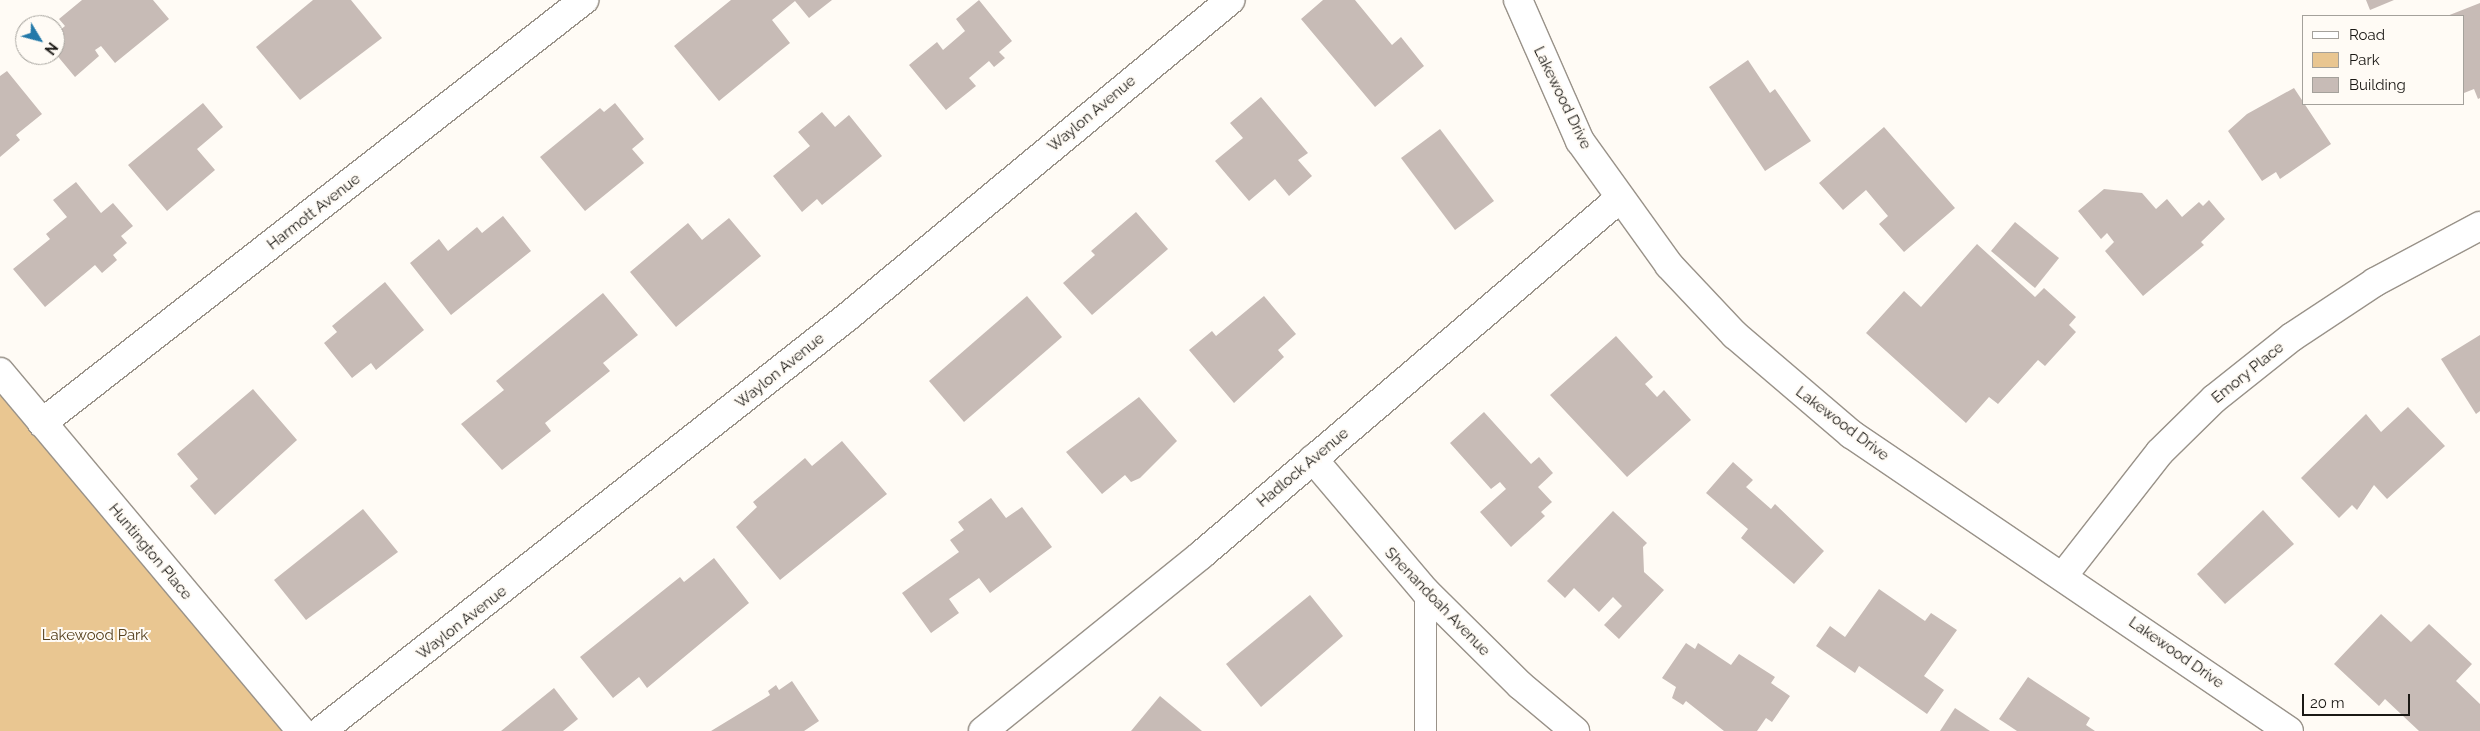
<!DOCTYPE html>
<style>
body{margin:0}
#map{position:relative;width:2480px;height:731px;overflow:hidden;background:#fffbf5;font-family:Raleway,sans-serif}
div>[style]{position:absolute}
.green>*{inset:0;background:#e9c691}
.building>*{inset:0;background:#c7bbb6}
.roads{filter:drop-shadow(1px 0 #999289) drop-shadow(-1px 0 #999289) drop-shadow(0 1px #999289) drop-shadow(0 -1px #999289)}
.service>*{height:21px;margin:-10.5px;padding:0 10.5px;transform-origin:10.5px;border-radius:10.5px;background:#fff}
.minor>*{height:28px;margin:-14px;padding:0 14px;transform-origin:14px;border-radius:14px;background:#fff}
span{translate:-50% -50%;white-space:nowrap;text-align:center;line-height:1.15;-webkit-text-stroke:4px #fffbf5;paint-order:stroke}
.street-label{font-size:15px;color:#1b1915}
.park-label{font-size:15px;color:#56411f}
.legend{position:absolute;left:2302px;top:15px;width:162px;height:90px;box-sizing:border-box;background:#fffbf5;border:1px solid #a4a19b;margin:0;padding:6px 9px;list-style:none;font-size:15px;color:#1b1915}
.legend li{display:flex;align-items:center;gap:10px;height:25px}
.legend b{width:25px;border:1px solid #a4a19b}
.north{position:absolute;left:15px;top:15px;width:50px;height:50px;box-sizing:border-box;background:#fffbf5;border:1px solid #a4a19b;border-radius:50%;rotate:127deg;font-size:14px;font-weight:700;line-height:20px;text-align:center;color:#1b1915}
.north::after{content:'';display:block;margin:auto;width:18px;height:22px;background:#2379a9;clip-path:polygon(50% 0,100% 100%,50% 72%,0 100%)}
.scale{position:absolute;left:2302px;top:694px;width:108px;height:22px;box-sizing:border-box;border:2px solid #1b1915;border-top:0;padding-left:6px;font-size:15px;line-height:18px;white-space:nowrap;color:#1b1915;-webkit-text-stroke:4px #fffbf5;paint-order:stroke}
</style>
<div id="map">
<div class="green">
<div style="clip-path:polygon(0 367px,295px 731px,0 731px)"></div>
</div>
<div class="building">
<div style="clip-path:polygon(82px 0,153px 0,169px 19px,115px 63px,101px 46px,95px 50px,99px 56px,75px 77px,55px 53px,55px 34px,65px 26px,59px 19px)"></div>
<div style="clip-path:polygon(313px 0,351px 0,382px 38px,300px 100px,256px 47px)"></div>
<div style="clip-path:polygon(731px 0,832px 0,809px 18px,795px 1px,772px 20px,790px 43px,719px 101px,674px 46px)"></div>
<div style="clip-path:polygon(979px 0,1012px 41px,999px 52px,1005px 58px,994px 67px,989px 61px,969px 78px,976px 86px,946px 110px,909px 65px,937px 42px,943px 50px,965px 31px,956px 19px)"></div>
<div style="clip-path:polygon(1323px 0,1355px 0,1392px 45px,1401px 37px,1424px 66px,1375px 107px,1301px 19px)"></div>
<div style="clip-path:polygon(2366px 0,2394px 0,2370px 10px)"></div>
<div style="clip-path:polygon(2480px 3px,2480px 98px,2478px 99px,2474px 89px,2464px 93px,2464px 16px,2447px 16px)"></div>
<div style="clip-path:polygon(1748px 60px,1770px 93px,1775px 89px,1811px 141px,1765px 171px,1709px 87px)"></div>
<div style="clip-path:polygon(7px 71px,42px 114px,16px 135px,20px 140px,0 157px,0 76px)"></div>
<div style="clip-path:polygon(2294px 88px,2331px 144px,2280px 179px,2276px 172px,2262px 181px,2228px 131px,2247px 114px)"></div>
<div style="clip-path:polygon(1261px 97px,1308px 153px,1298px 160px,1312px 176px,1289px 196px,1275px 179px,1249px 201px,1215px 161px,1243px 138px,1230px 123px)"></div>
<div style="clip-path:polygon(203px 103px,223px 127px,197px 149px,215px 170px,167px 211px,128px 165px)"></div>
<div style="clip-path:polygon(615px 103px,644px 139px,632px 149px,644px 163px,585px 211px,540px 157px,600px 108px,604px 112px)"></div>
<div style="clip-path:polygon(822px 112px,835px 127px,849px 115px,882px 156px,822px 205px,817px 199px,802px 212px,773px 176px,810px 146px,798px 132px)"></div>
<div style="clip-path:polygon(1884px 127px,1955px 208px,1904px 252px,1879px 224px,1888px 216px,1866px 190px,1843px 210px,1819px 183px)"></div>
<div style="clip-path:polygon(1440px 129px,1494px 201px,1455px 230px,1401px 158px)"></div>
<div style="clip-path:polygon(76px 182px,101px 213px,113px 203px,133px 226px,121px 236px,127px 243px,113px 255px,117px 260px,102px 273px,95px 265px,45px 307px,13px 269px,50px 239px,46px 234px,67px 217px,53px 200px)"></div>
<div style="clip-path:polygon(2104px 189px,2142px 193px,2156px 209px,2167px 199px,2182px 217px,2199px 202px,2203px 206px,2209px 200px,2225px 219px,2201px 242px,2204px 245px,2143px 296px,2105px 251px,2114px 242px,2107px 233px,2101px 239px,2078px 211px)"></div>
<div style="clip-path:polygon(1136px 212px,1168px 249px,1092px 315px,1063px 283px,1095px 255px,1091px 251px)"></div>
<div style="clip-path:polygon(503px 216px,531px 251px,451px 315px,410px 263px,439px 239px,448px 251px,477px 227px,482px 233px)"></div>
<div style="clip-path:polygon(729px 218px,761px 256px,676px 327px,630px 272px,688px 223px,702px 240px)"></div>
<div style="clip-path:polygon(2015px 222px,2059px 258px,2035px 288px,1991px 251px)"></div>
<div style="clip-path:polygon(1977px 244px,2035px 297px,2044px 288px,2076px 317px,2069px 325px,2076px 332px,2045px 366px,2038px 360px,1998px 404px,1989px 397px,1966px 423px,1866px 333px,1904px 291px,1921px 307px)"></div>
<div style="clip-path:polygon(385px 282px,424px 330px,376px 370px,371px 363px,352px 378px,324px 343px,337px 332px,332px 326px)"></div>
<div style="clip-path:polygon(603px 293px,638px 335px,603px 363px,610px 371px,545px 423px,551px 431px,502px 470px,461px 424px,504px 390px,496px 381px)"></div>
<div style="clip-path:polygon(1027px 296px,1062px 337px,964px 422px,929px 381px)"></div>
<div style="clip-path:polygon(1264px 296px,1296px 334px,1278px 350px,1284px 357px,1234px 403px,1189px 350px,1212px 331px,1216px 336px)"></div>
<div style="clip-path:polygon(2480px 335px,2480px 411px,2476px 414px,2441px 359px)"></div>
<div style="clip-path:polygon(1616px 336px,1653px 377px,1645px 384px,1657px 397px,1664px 390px,1691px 420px,1627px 477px,1550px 395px)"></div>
<div style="clip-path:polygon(253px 389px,297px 440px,215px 515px,190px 486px,198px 479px,177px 454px)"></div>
<div style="clip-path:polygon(1139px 397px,1177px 441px,1140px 478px,1131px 482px,1125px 475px,1102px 494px,1066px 452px)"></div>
<div style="clip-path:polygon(2408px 407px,2445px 446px,2387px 499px,2374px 485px,2357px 510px,2352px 505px,2339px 518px,2301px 478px,2366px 414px,2381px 432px)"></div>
<div style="clip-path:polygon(1484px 412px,1531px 464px,1539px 457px,1553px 473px,1538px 487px,1552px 502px,1541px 512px,1545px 516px,1511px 547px,1480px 512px,1506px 489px,1500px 482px,1491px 489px,1450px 443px)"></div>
<div style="clip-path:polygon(842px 441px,887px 494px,780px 580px,736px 527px,757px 507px,753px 502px,805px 458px,812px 466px)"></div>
<div style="clip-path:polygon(1733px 462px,1753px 480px,1746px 487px,1771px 509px,1775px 504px,1824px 551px,1794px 584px,1741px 538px,1748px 529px,1706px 493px)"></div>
<div style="clip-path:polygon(991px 498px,1006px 518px,1022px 507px,1052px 547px,990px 593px,979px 578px,949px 599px,959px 613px,931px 633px,902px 593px,959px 552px,950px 540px,964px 530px,958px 522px)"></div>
<div style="clip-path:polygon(363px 509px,398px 552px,306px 620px,274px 580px)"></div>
<div style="clip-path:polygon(2263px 510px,2294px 544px,2225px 604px,2197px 574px)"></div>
<div style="clip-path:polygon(1613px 511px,1647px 543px,1643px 547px,1644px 572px,1664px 590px,1619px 639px,1604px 625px,1622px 606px,1613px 597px,1599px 612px,1574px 588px,1565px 598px,1547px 581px)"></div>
<div style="clip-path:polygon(714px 558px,749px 603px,647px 688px,639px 677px,613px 698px,580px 657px,680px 577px,684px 582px)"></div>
<div style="clip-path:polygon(1879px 589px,1925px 621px,1931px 613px,1957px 630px,1924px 676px,1944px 690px,1927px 714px,1859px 666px,1855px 673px,1816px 646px,1830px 626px,1845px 637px)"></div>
<div style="clip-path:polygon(1310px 595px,1343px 636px,1261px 707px,1226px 664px)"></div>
<div style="clip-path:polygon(2381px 614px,2411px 642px,2429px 624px,2472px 664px,2456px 681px,2480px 704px,2480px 731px,2419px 731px,2385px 699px,2379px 706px,2334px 664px)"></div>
<div style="clip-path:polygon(1686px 643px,1695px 649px,1698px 643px,1731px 665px,1739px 654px,1775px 677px,1771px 683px,1790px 696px,1772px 722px,1766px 718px,1757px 731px,1724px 731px,1686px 701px,1683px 705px,1672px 698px,1676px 687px,1662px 678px)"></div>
<div style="clip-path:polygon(2028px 677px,2090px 718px,2086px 725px,2095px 731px,2017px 731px,1999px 719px)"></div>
<div style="clip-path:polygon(792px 681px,819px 721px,804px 731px,711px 731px,770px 695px,768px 691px,776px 685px,779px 690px)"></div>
<div style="clip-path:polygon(554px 688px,578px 719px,563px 731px,501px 731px)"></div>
<div style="clip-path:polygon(1160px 696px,1202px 731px,1131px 731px)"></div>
<div style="clip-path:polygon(1955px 708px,1990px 731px,1940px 731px)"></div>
</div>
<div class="roads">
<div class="service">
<div style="left:1425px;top:731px;width:140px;rotate:-90deg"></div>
</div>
<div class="minor">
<div style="left:1518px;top:0;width:154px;rotate:66.3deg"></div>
<div style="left:1580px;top:141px;width:153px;rotate:54.3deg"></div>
<div style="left:1669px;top:265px;width:96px;rotate:46.7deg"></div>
<div style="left:1735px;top:335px;width:153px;rotate:40.5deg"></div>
<div style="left:1851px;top:434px;width:529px;rotate:34.14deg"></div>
<div style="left:0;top:372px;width:468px;rotate:50deg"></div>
<div style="left:42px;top:423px;width:688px;rotate:-37.97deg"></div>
<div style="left:1313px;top:459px;width:173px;rotate:49.7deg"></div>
<div style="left:1425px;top:591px;width:134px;rotate:44.7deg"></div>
<div style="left:1520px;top:685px;width:72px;rotate:39.9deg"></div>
<div style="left:2063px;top:576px;width:157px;rotate:-52deg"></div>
<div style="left:2160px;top:452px;width:76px;rotate:-44.5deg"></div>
<div style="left:2214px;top:399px;width:100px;rotate:-38.5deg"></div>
<div style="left:2292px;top:337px;width:100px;rotate:-33.5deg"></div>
<div style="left:2375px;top:282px;width:119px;rotate:-28.1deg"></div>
<div style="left:321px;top:731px;width:668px;rotate:-38.19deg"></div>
<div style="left:846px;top:318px;width:499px;rotate:-39.6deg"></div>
<div style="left:983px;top:731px;width:280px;rotate:-38.9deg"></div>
<div style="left:1201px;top:555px;width:549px;rotate:-40.42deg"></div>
</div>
</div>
<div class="street-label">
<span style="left:1562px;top:98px;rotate:64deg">Lakewood Drive</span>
<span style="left:1092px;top:114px;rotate:-40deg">Waylon Avenue</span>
<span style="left:314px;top:212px;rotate:-38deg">Harmott Avenue</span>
<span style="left:780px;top:371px;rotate:-39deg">Waylon Avenue</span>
<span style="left:2248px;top:373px;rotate:-39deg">Emory Place</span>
<span style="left:1842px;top:424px;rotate:37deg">Lakewood Drive</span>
<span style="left:1303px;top:468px;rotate:-40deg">Hadlock Avenue</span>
<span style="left:150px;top:552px;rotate:50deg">Huntington Place</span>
<span style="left:1437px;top:602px;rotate:46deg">Shenandoah Avenue</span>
<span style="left:462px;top:623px;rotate:-38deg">Waylon Avenue</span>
<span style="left:2176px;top:653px;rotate:35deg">Lakewood Drive</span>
</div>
<div class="park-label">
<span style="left:95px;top:636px">Lakewood Park</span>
</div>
<ul class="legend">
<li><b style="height:6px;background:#fff"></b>Road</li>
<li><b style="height:14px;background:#e9c691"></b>Park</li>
<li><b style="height:14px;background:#c7bbb6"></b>Building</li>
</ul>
<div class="north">N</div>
<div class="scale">20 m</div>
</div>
